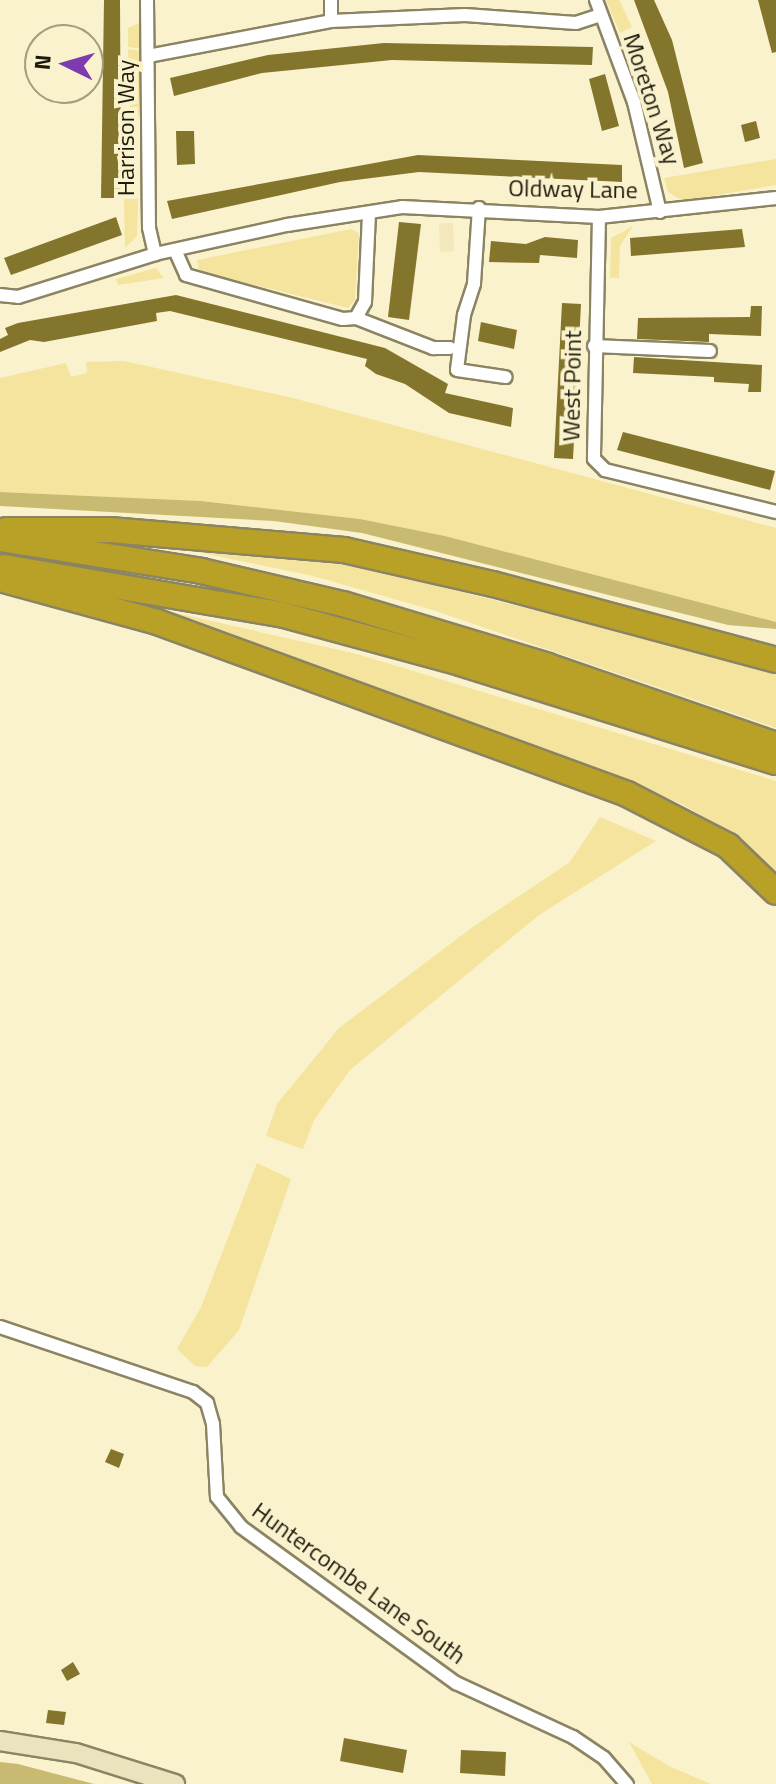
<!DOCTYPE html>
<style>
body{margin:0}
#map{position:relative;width:776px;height:1784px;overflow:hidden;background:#faf2cd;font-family:"Titillium Web",sans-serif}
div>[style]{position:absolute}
.built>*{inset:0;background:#f2e8bc}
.green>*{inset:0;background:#f4e49e}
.forest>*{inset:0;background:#c9ba72}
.building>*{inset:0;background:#84752c}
.roads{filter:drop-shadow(2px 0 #8b8463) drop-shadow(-2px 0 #8b8463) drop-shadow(0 2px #8b8463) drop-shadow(0 -2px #8b8463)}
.street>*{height:12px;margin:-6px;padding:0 6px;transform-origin:6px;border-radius:6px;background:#fff}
.secondary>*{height:18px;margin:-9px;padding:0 9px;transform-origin:9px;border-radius:9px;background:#eae3be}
.highway>*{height:24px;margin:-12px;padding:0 12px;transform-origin:12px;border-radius:12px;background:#b9a127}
span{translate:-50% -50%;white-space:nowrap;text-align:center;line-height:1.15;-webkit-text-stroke:8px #faf2cd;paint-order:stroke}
.street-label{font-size:24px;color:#1d1a0c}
.north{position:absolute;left:24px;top:24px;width:80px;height:80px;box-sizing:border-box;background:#faf2cd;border:2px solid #a29c80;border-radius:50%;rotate:275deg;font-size:22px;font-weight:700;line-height:32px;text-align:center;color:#1d1a0c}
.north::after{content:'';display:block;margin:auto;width:28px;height:36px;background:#7e3baf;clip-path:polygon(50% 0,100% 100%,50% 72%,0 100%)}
</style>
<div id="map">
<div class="built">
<div style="clip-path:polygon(439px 223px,453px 223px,454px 251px,440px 252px)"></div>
</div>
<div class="green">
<div style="clip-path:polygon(606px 0,619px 0,632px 27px,620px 33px)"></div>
<div style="clip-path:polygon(141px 22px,141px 49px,128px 47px,128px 28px)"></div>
<div style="clip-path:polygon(128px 49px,141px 51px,143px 117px,133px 118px,130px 112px)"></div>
<div style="clip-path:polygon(776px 159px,776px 185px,683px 201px,668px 192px,664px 178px)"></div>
<div style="clip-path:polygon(124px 199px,138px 199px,137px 236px,125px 248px)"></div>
<div style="clip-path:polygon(633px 226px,620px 246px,619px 278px,610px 278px,611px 238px)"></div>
<div style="clip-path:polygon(351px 229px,359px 233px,355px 300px,348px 308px,199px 271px,197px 260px)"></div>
<div style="clip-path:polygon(156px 268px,164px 278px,118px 285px,116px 279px)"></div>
<div style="clip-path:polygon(124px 361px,293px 398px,776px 528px,776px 622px,445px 536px,360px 519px,201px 501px,0 492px,0 378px,66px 363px,71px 377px,87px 373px,86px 362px)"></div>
<div style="clip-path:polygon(169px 546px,322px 557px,776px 671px,776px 728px,436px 611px,313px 576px)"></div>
<div style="clip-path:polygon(123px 601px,357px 654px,776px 781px,776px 872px,722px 827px,678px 802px)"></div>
<div style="clip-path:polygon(600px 817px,656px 841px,539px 915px,350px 1070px,314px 1120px,303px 1149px,266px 1136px,277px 1104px,339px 1028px,474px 926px,570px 862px)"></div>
<div style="clip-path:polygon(257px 1163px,291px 1179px,239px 1330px,207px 1367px,195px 1366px,177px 1349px,201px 1307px)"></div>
<div style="clip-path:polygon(629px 1742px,669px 1766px,711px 1784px,652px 1784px)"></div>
</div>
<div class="forest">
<div style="clip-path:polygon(0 492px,201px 501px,360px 519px,445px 536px,776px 622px,776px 629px,728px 625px,362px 533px,274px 521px,0 506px)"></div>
<div style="clip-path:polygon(0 1762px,18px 1764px,94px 1784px,0 1784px)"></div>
</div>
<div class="building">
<div style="clip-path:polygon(104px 0,120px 0,121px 198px,101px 198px)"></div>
<div style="clip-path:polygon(634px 0,654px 0,672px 40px,703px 163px,684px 168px,668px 92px)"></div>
<div style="clip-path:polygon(758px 0,776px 0,776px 52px,772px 53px)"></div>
<div style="clip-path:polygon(384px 43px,593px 47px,592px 65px,392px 60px,262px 73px,174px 96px,170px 78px,268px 55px)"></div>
<div style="clip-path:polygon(605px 74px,619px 126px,602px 131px,589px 79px)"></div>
<div style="clip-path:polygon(756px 121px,760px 138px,745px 142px,741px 125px)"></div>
<div style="clip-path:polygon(176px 131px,194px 131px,195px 164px,177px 165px)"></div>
<div style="clip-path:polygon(418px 155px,622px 165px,622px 182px,419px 172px,340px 182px,172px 219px,167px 201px)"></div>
<div style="clip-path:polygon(116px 217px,122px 235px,11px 275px,4px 258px)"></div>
<div style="clip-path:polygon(399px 222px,421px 224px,409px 320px,388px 317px)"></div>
<div style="clip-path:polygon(742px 229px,745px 247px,631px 256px,630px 238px)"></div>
<div style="clip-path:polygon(545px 237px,578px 240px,577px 258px,540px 255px,539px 263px,489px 262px,491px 241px,526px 244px)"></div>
<div style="clip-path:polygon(176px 295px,385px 348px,448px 384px,445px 393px,513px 408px,511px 427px,449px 413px,405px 384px,376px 374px,365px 366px,367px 359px,170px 311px,156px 313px,157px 321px,44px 342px,30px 340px,0 352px,0 339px,8px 335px,5px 328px,18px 323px)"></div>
<div style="clip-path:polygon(562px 303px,581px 304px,573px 459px,554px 458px)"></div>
<div style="clip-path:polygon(751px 306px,762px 306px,761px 336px,709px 334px,709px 342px,637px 339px,638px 318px,750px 317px)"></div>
<div style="clip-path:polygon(481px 322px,517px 330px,514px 349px,478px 341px)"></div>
<div style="clip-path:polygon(634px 357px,762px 365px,761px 392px,748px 392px,749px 384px,714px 382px,714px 377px,633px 373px)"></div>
<div style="clip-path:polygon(623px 432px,775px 471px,770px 490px,617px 450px)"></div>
<div style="clip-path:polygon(111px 1449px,124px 1454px,119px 1468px,105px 1462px)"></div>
<div style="clip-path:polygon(73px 1662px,80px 1674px,67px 1681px,61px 1670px)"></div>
<div style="clip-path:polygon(48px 1710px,66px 1712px,64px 1725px,46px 1723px)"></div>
<div style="clip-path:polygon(344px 1738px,407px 1750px,403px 1773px,340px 1761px)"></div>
<div style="clip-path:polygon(461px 1750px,506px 1752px,505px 1776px,460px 1773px)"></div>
</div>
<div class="roads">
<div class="street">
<div style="left:147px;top:0;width:228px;rotate:89.5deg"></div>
<div style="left:149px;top:228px;width:27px;rotate:77deg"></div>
<div style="left:331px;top:0;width:21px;rotate:90deg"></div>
<div style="left:596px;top:0;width:109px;rotate:69.6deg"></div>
<div style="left:634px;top:102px;width:113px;rotate:76.7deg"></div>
<div style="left:148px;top:56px;width:186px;rotate:-10.8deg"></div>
<div style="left:331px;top:21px;width:134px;rotate:-2.6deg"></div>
<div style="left:465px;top:15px;width:111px;rotate:4.1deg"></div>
<div style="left:576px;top:23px;width:25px;rotate:-18deg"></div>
<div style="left:479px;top:208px;width:76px;rotate:93.8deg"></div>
<div style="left:474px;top:284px;width:33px;rotate:108deg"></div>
<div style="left:464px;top:315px;width:55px;rotate:97.3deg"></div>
<div style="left:457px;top:370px;width:49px;rotate:8.3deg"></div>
<div style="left:599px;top:217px;width:242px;rotate:91.2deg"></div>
<div style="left:594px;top:459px;width:16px;rotate:45deg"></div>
<div style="left:605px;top:470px;width:176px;rotate:13.8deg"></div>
<div style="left:175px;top:250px;width:27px;rotate:66deg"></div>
<div style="left:186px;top:275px;width:163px;rotate:15.7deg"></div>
<div style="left:343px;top:319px;width:13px;rotate:-4deg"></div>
<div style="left:356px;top:318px;width:18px;rotate:-61deg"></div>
<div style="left:365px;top:302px;width:89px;rotate:-87.4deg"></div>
<div style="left:0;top:295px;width:18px;rotate:6deg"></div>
<div style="left:18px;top:297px;width:144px;rotate:-17.4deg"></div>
<div style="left:155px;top:254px;width:135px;rotate:-12.4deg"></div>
<div style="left:287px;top:225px;width:116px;rotate:-8.9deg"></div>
<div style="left:402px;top:207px;width:197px;rotate:2.9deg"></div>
<div style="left:599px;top:217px;width:178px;rotate:-6.1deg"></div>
<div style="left:356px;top:318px;width:83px;rotate:21.3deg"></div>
<div style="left:433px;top:348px;width:17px"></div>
<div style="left:594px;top:346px;width:116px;rotate:2.5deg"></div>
<div style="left:0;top:1327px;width:204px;rotate:18.6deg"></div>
<div style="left:193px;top:1392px;width:18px;rotate:38deg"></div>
<div style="left:207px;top:1403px;width:22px;rotate:74deg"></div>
<div style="left:213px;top:1424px;width:73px;rotate:86.9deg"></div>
<div style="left:217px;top:1497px;width:38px;rotate:51deg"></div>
<div style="left:241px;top:1527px;width:266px;rotate:36deg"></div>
<div style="left:456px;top:1683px;width:129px;rotate:24.8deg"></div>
<div style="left:573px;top:1737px;width:37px;rotate:34deg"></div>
<div style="left:604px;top:1758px;width:35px;rotate:49deg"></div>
</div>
<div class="secondary">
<div style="left:0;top:1741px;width:77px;rotate:9deg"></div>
<div style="left:76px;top:1753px;width:104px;rotate:17.4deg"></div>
</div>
<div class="highway">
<div style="left:6px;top:530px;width:104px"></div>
<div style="left:110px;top:530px;width:235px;rotate:4.9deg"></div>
<div style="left:344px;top:550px;width:153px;rotate:12.9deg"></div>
<div style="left:493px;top:584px;width:293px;rotate:15deg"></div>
<div style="left:0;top:539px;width:204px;rotate:9deg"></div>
<div style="left:201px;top:571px;width:146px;rotate:13.1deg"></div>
<div style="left:343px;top:604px;width:214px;rotate:16.8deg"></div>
<div style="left:548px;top:666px;width:241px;rotate:19.1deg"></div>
<div style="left:4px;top:567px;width:280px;rotate:9.7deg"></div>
<div style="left:280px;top:614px;width:187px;rotate:15.2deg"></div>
<div style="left:460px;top:663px;width:331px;rotate:17.4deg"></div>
<div style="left:0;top:579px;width:163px;rotate:15.3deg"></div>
<div style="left:157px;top:622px;width:500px;rotate:20.1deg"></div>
<div style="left:627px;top:794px;width:114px;rotate:27.2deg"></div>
<div style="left:728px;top:846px;width:66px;rotate:43.8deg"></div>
</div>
</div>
<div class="street-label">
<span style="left:652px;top:99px;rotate:72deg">Moreton Way</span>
<span style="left:126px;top:128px;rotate:-90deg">Harrison Way</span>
<span style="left:573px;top:189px;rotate:1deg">Oldway Lane</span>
<span style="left:572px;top:386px;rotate:-89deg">West Point</span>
<span style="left:359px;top:1583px;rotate:36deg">Huntercombe Lane South</span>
</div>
<div class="north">N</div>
</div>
